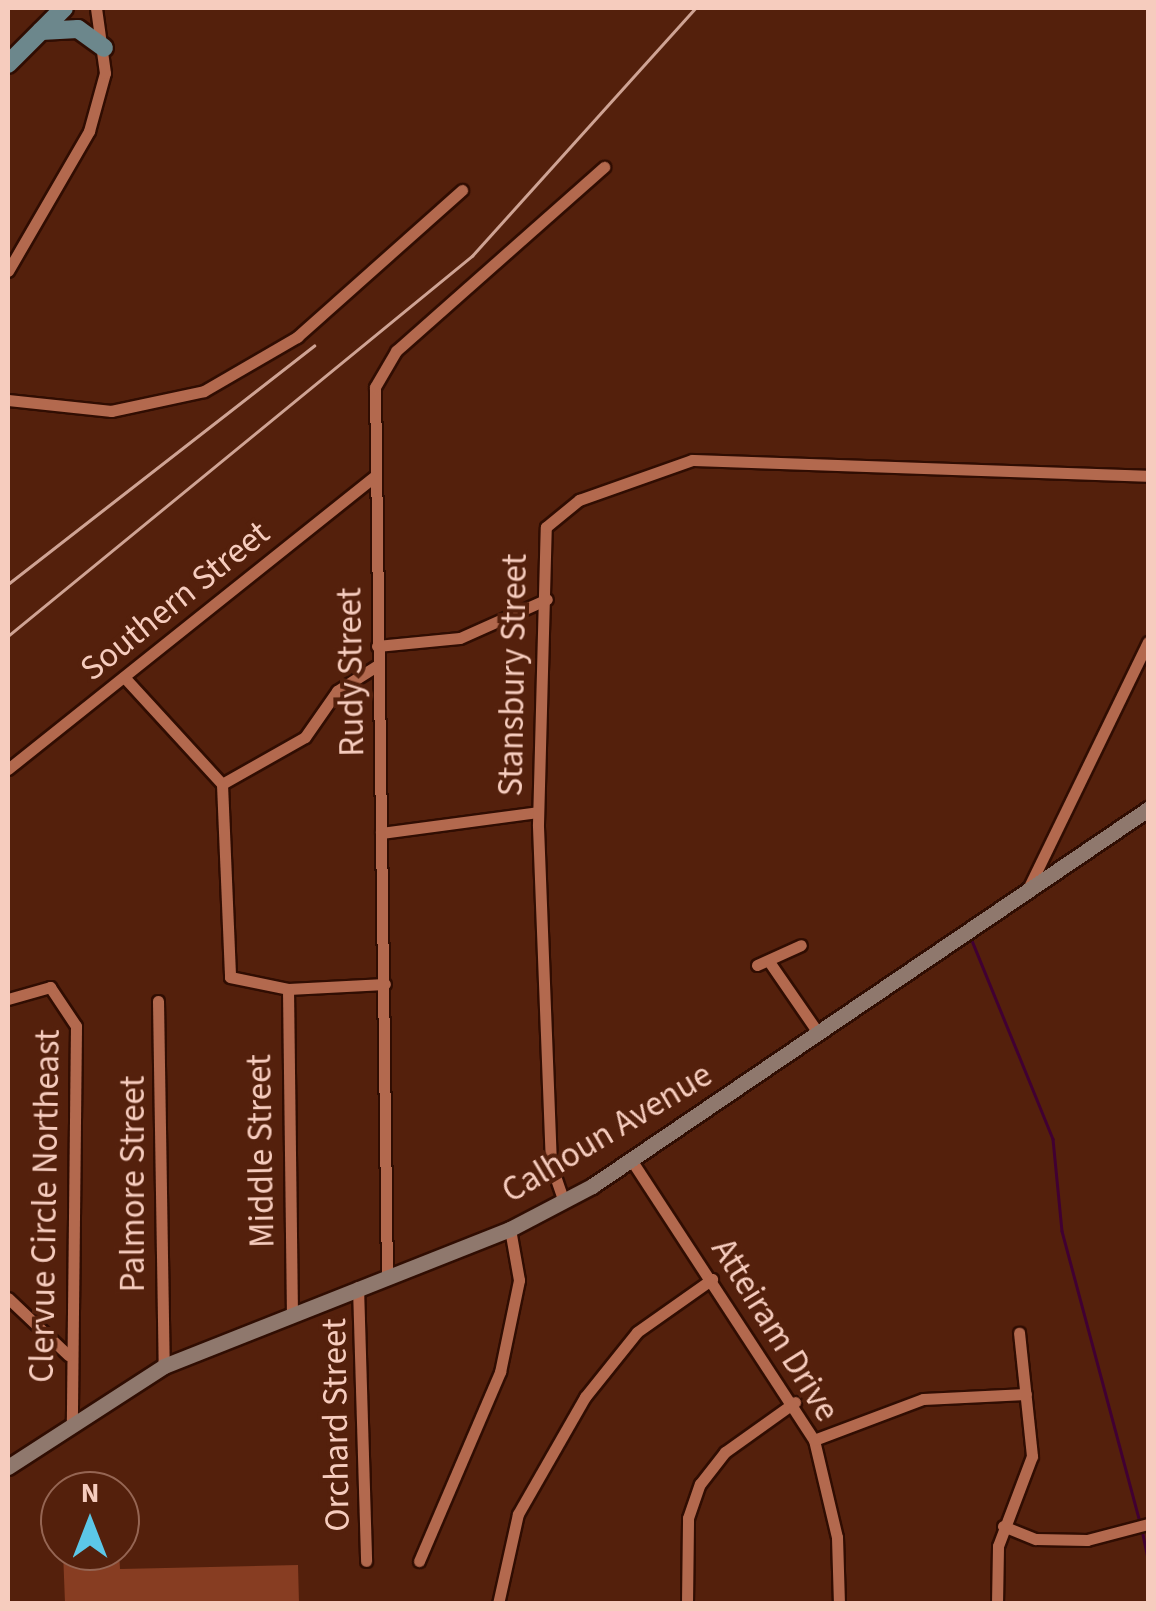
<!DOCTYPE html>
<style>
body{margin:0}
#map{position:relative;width:1156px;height:1611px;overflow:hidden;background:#54200c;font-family:"Source Sans 3",sans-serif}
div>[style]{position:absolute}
.green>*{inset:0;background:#873d22}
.stream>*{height:2.5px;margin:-1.25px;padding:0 1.25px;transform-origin:1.25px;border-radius:1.25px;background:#410032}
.roads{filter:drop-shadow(2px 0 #300d02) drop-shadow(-2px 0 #300d02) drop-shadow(0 2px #300d02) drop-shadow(0 -2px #300d02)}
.street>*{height:11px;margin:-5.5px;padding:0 5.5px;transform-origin:5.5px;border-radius:5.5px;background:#b3694e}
.secondary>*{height:15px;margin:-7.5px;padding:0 7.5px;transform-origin:7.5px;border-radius:7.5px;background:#8f786d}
.primary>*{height:18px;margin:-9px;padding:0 9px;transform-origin:9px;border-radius:9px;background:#6c878c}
.rail>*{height:2.5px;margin:-1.25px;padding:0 1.25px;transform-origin:1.25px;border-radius:1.25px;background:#cfa394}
span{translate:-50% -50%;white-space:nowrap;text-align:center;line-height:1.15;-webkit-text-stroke:8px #54200c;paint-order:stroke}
.street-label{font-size:35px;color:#f6ccbe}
.frame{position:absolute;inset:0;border:10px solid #f6ccbe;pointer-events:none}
.north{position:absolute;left:40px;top:1471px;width:100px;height:100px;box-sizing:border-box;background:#54200c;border:2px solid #956553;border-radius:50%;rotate:0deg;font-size:28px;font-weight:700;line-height:40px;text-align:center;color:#f6ccbe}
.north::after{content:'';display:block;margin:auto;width:35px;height:45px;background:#5cc7e7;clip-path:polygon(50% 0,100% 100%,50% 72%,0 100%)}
</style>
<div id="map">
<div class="green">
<div style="clip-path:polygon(63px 1551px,119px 1551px,120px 1569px,298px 1565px,299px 1603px,65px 1603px)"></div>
</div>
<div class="stream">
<div style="left:971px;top:938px;width:217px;rotate:67.8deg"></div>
<div style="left:1053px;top:1139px;width:92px;rotate:84.4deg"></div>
<div style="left:1062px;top:1231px;width:301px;rotate:75deg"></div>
<div style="left:1142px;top:1530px;width:29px;rotate:78deg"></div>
</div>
<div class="roads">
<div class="street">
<div style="left:8px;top:271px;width:162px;rotate:-59.9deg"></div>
<div style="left:89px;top:131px;width:60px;rotate:-74.6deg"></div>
<div style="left:105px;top:73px;width:66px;rotate:-97.9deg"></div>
<div style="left:8px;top:400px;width:104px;rotate:6.1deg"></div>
<div style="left:111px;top:411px;width:95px;rotate:-12.1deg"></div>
<div style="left:204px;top:391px;width:108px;rotate:-30.1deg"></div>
<div style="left:297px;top:337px;width:221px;rotate:-41.7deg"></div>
<div style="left:377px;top:646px;width:83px;rotate:-5.5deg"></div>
<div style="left:460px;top:638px;width:95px;rotate:-24.1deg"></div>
<div style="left:124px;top:677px;width:145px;rotate:47.5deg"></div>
<div style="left:222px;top:784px;width:193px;rotate:87.6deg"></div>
<div style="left:230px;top:977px;width:59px;rotate:11.7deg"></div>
<div style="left:288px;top:989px;width:97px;rotate:-3deg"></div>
<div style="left:8px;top:769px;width:471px;rotate:-38.6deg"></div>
<div style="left:222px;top:784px;width:95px;rotate:-29.5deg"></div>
<div style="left:305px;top:737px;width:56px;rotate:-55.2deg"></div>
<div style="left:337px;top:691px;width:49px;rotate:-32.4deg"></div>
<div style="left:381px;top:833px;width:158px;rotate:-7.6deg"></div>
<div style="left:1026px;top:893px;width:279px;rotate:-64.1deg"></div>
<div style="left:770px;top:963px;width:86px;rotate:55.4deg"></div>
<div style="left:757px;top:965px;width:48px;rotate:-24.4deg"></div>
<div style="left:288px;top:989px;width:323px;rotate:89.3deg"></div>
<div style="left:8px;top:999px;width:44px;rotate:-15.9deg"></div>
<div style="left:50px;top:987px;width:47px;rotate:56.3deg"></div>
<div style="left:76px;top:1026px;width:395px;rotate:90.6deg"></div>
<div style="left:158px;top:1001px;width:365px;rotate:89.1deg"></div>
<div style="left:632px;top:1161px;width:333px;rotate:56.9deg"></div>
<div style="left:814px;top:1440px;width:100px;rotate:76.7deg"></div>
<div style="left:837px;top:1537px;width:67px;rotate:88.3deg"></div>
<div style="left:564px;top:1202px;width:39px;rotate:-109deg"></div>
<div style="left:551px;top:1165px;width:341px;rotate:-92.2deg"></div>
<div style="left:538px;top:824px;width:297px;rotate:-88.5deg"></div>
<div style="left:546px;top:527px;width:43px;rotate:-39.3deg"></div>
<div style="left:579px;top:500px;width:120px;rotate:-19.5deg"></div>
<div style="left:692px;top:460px;width:456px;rotate:2deg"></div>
<div style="left:387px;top:1277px;width:890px;rotate:-90.77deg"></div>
<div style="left:375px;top:387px;width:42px;rotate:-59.7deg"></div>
<div style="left:396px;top:351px;width:278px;rotate:-41.5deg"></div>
<div style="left:358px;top:1287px;width:274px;rotate:88.3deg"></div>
<div style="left:8px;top:1298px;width:83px;rotate:43.5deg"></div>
<div style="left:814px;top:1440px;width:116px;rotate:-20.6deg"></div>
<div style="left:923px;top:1399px;width:103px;rotate:-2.8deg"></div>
<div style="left:1003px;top:1526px;width:35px;rotate:22deg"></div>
<div style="left:1036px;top:1539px;width:51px;rotate:1.1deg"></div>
<div style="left:1087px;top:1540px;width:63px;rotate:-14.7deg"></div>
<div style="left:419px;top:1561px;width:206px;rotate:-66.8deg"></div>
<div style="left:500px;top:1372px;width:94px;rotate:-78.3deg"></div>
<div style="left:519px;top:1280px;width:52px;rotate:-100deg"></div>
<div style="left:498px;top:1604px;width:92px;rotate:-77.5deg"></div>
<div style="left:518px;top:1514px;width:135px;rotate:-60.2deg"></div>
<div style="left:585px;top:1397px;width:83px;rotate:-51.3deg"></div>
<div style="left:637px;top:1332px;width:92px;rotate:-35.2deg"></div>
<div style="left:687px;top:1604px;width:86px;rotate:-89.3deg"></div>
<div style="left:688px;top:1518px;width:36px;rotate:-71deg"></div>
<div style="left:700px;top:1484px;width:41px;rotate:-52deg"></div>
<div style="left:725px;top:1452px;width:86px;rotate:-35.5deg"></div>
<div style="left:997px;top:1604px;width:58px;rotate:-89deg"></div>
<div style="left:998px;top:1546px;width:96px;rotate:-69.3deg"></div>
<div style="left:1032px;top:1456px;width:124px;rotate:-96deg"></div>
</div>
<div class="secondary">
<div style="left:8px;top:1467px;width:186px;rotate:-32.9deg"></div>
<div style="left:164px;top:1366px;width:372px;rotate:-21.6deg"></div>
<div style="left:510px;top:1229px;width:93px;rotate:-27.7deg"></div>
<div style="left:592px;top:1186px;width:672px;rotate:-34.14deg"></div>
</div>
<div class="primary">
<div style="left:41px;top:31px;width:37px;rotate:-3deg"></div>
<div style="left:78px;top:29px;width:32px;rotate:36deg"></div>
<div style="left:8px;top:64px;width:79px;rotate:-45deg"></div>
</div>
</div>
<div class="rail">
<div style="left:8px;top:584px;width:388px;rotate:-37.9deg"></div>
<div style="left:8px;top:636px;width:600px;rotate:-39.32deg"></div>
<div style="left:472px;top:256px;width:334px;rotate:-48deg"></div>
</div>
<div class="street-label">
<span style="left:175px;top:601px;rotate:-39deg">Southern Street</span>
<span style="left:351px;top:672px;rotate:-91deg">Rudy Street</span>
<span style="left:513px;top:675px;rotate:-89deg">Stansbury Street</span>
<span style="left:607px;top:1133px;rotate:-31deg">Calhoun Avenue</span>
<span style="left:261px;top:1151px;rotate:-91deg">Middle Street</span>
<span style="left:133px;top:1184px;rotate:-90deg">Palmore Street</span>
<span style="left:45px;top:1206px;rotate:-89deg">Clervue Circle Northeast</span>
<span style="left:775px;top:1330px;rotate:58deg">Atteiram Drive</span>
<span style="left:336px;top:1425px;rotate:-91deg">Orchard Street</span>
</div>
<div class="frame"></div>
<div class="north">N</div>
</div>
